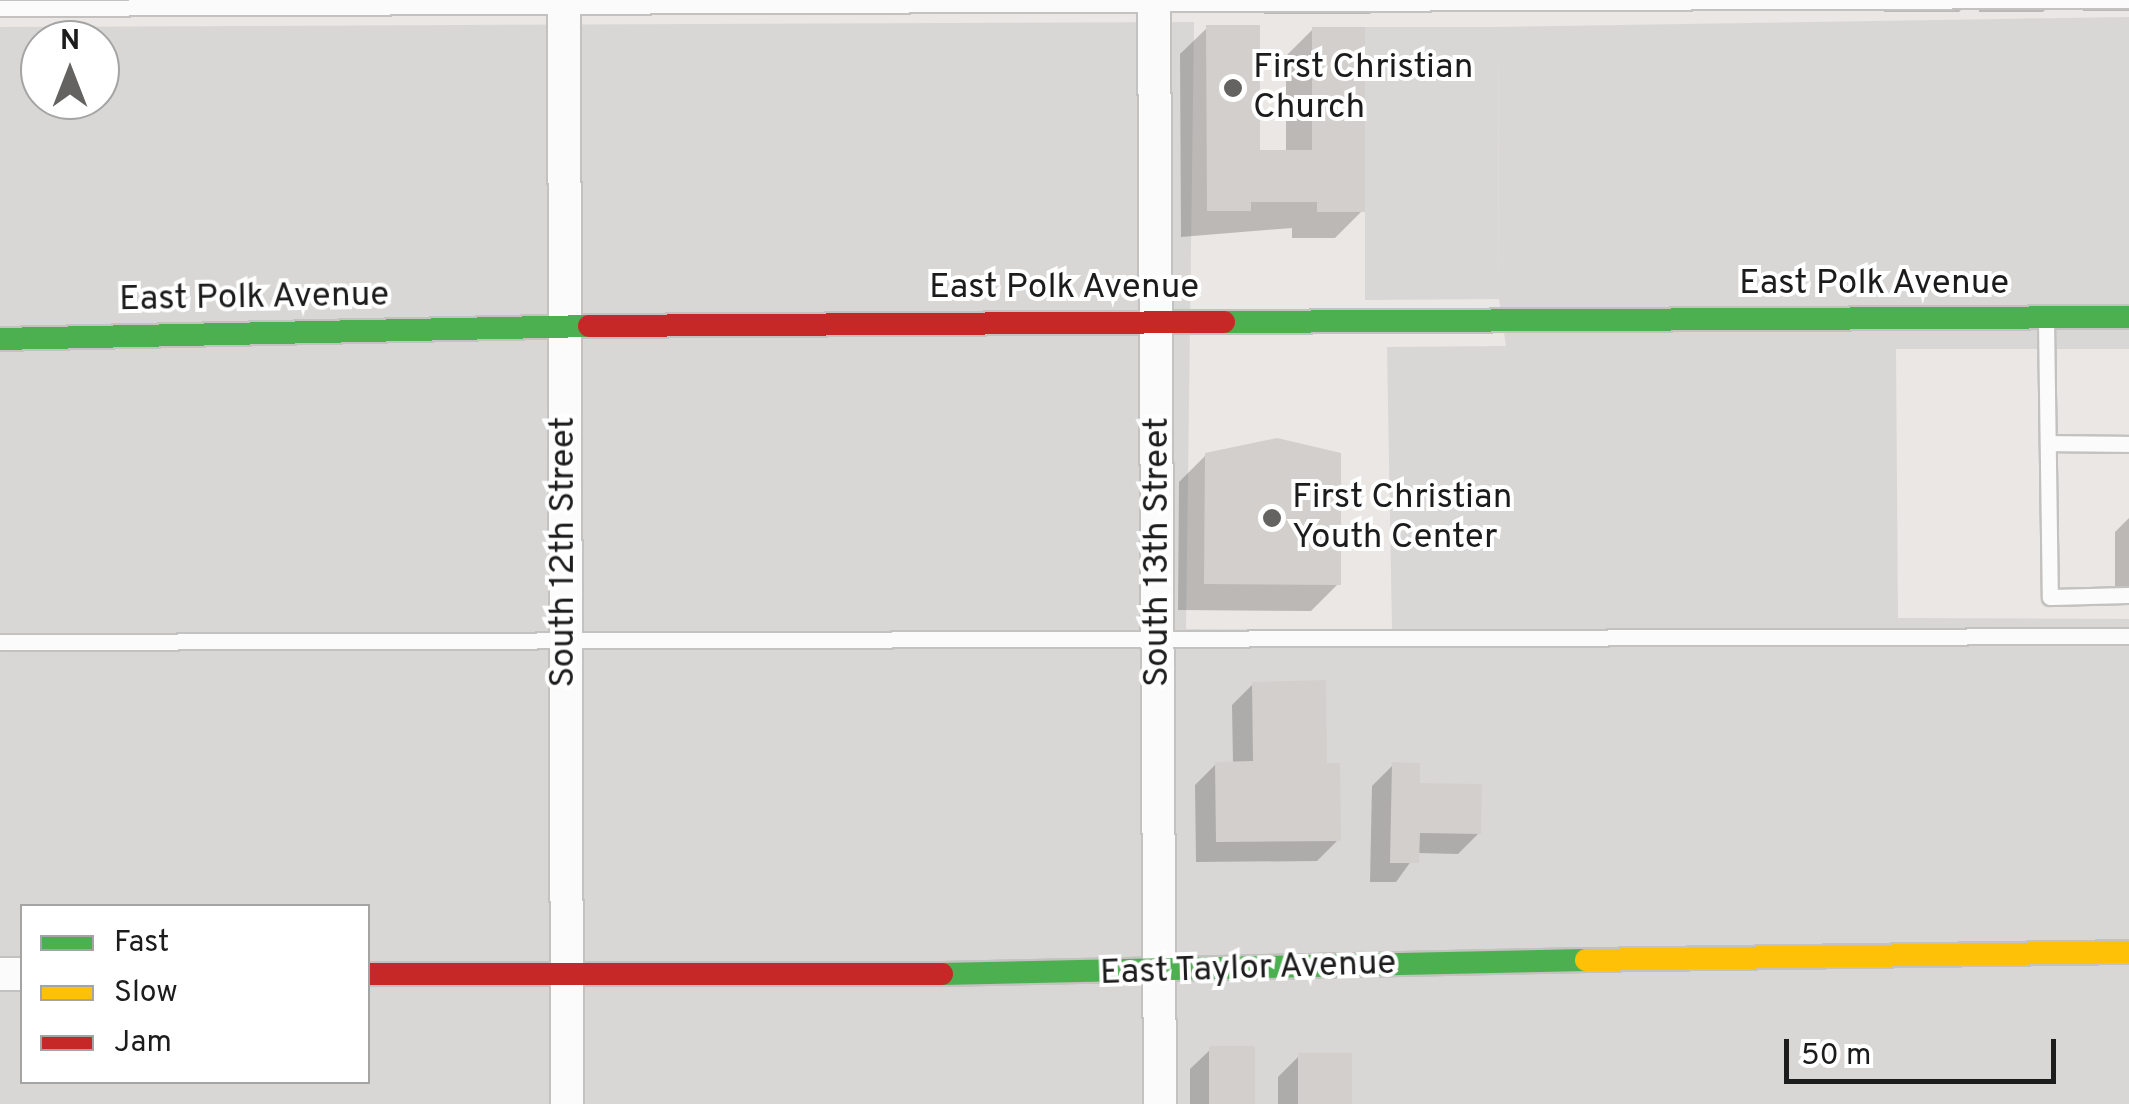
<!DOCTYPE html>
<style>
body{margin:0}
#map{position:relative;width:2129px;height:1104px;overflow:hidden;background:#eae7e4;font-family:Overpass,sans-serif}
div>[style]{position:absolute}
.residential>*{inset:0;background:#d9d7d6}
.religious>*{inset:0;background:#d8d7d6}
.shadow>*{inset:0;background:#0003}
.building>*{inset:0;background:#d3cfcc}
.roads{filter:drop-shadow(2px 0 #c3c2c0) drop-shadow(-2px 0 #c3c2c0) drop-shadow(0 2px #c3c2c0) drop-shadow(0 -2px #c3c2c0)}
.lane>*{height:15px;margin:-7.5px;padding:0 7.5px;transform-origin:7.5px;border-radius:7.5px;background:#fcfbfb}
.street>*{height:32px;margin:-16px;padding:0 16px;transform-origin:16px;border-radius:16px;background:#fcfbfb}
.fast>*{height:22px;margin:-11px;padding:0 11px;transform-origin:11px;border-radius:11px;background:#4caf50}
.slow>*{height:22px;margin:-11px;padding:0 11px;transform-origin:11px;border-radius:11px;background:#ffc107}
.jam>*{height:22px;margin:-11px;padding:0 11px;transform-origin:11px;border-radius:11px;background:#c62828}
.dots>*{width:28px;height:28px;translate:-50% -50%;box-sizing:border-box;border:5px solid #fff;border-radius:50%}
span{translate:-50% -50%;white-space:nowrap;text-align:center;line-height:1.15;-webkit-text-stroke:8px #fff;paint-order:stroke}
.poi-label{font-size:35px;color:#1c1c1c}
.left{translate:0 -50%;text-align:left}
.street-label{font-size:35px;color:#1c1c1c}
.legend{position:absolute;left:20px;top:904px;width:350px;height:180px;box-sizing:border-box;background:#fff;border:2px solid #a4a4a4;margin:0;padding:12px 18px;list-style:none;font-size:30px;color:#1c1c1c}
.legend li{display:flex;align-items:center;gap:20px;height:50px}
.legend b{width:50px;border:2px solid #a4a4a4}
.north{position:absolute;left:20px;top:20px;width:100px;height:100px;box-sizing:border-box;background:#fff;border:2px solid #a4a4a4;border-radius:50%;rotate:0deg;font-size:28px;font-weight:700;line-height:40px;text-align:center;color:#1c1c1c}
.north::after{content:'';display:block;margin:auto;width:35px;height:45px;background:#646362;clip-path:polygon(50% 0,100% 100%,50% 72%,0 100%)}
.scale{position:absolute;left:1784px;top:1039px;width:272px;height:45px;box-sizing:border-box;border:5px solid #1c1c1c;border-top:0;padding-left:12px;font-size:30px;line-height:35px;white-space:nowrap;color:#1c1c1c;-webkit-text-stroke:8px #fff;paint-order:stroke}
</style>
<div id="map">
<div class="residential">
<div style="clip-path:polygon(evenodd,2129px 17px,2129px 349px,1896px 349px,1898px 618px,2129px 619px,2129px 1104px,0 1104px,0 27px,1194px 22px,1186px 629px,1392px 630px,1387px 347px,1506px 346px,1499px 299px,1498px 27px,2129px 17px,40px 40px,100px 40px,100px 100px,40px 100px,40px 40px,2129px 17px,22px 906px,368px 906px,368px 1082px,22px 1082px,22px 906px)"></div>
</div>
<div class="religious">
<div style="clip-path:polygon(1365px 27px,1498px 27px,1499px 299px,1365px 300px)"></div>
</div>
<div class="shadow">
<div style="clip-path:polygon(1264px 0,1384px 0,1370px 14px,1264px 14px)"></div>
<div style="clip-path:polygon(1884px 0,1971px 0,1959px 12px,1884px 12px)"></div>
<div style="clip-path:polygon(1979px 0,2055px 0,2043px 12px,1979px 12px)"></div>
<div style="clip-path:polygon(2083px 0,2129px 0,2129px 11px,2083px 11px)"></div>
<div style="clip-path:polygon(1207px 28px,1257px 152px,1286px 152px,1286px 56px,1313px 29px,1362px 211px,1335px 238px,1292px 238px,1292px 228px,1181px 237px,1180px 54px)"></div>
<div style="clip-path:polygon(1206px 455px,1338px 584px,1311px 611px,1178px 610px,1179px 482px)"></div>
<div style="clip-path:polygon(2129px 518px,2129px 602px,2115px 602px,2115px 532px)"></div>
<div style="clip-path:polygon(1253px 684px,1324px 765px,1338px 840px,1317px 861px,1196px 862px,1195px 785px,1216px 764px,1233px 764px,1232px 705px)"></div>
<div style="clip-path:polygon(1393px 765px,1479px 833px,1458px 854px,1417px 853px,1396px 882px,1370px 882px,1372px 786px)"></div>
<div style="clip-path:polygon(1211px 1049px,1252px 1104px,1190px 1104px,1190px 1069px)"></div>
<div style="clip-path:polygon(1299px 1056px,1349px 1104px,1278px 1104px,1278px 1077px)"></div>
</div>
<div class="building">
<div style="clip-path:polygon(1206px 25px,1260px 25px,1260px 150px,1312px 150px,1312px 27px,1365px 27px,1365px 212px,1317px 212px,1317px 202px,1251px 202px,1251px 211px,1207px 211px)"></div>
<div style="clip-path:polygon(1277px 438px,1341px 453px,1341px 585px,1204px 584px,1205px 453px)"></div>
<div style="clip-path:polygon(1326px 680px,1327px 763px,1340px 763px,1341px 841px,1216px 842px,1215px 762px,1253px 761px,1252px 682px)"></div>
<div style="clip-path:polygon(1392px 762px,1420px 763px,1420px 783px,1482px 784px,1481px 834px,1420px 833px,1419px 863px,1390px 863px)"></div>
<div style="clip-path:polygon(1209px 1046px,1255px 1046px,1255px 1104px,1209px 1104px)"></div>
<div style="clip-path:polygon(1298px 1053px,1352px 1053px,1352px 1104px,1298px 1104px)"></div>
</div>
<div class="roads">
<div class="lane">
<div style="left:0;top:8px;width:2129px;rotate:-0.22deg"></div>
<div style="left:2046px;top:321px;width:276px;rotate:89.2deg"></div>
<div style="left:2050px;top:597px;width:79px;rotate:-1.5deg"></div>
<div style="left:2048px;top:443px;width:81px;rotate:0.7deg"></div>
<div style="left:0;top:642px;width:2129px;rotate:-0.16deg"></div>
</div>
<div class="street">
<div style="left:564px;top:0;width:1104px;rotate:89.84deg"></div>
<div style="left:1154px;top:0;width:1104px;rotate:89.69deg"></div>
<div style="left:0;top:974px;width:22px"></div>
</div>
<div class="fast">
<div style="left:1224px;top:322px;width:905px;rotate:-0.32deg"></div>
<div style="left:0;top:339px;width:589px;rotate:-1.26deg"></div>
<div style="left:942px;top:974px;width:644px;rotate:-1.25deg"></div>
</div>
<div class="slow">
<div style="left:1586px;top:960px;width:543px;rotate:-0.84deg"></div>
</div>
<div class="jam">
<div style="left:589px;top:326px;width:635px;rotate:-0.36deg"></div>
<div style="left:368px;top:974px;width:574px"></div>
</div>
</div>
<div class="dots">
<div style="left:1233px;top:88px;background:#646362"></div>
<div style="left:1272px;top:518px;background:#646362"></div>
</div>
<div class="poi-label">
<span class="left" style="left:1253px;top:88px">First Christian<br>Church</span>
<span class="left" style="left:1292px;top:518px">First Christian<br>Youth Center</span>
</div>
<div class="street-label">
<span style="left:1874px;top:284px">East Polk Avenue</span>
<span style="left:1064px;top:288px">East Polk Avenue</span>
<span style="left:254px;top:298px;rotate:-1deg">East Polk Avenue</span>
<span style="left:564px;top:552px;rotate:-90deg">South 12th Street</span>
<span style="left:1158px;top:552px;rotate:-90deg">South 13th Street</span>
<span style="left:1248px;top:969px;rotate:-2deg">East Taylor Avenue</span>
</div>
<ul class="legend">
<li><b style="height:12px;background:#4caf50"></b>Fast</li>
<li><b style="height:12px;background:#ffc107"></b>Slow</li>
<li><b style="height:12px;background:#c62828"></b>Jam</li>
</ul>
<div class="north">N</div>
<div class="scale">50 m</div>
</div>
